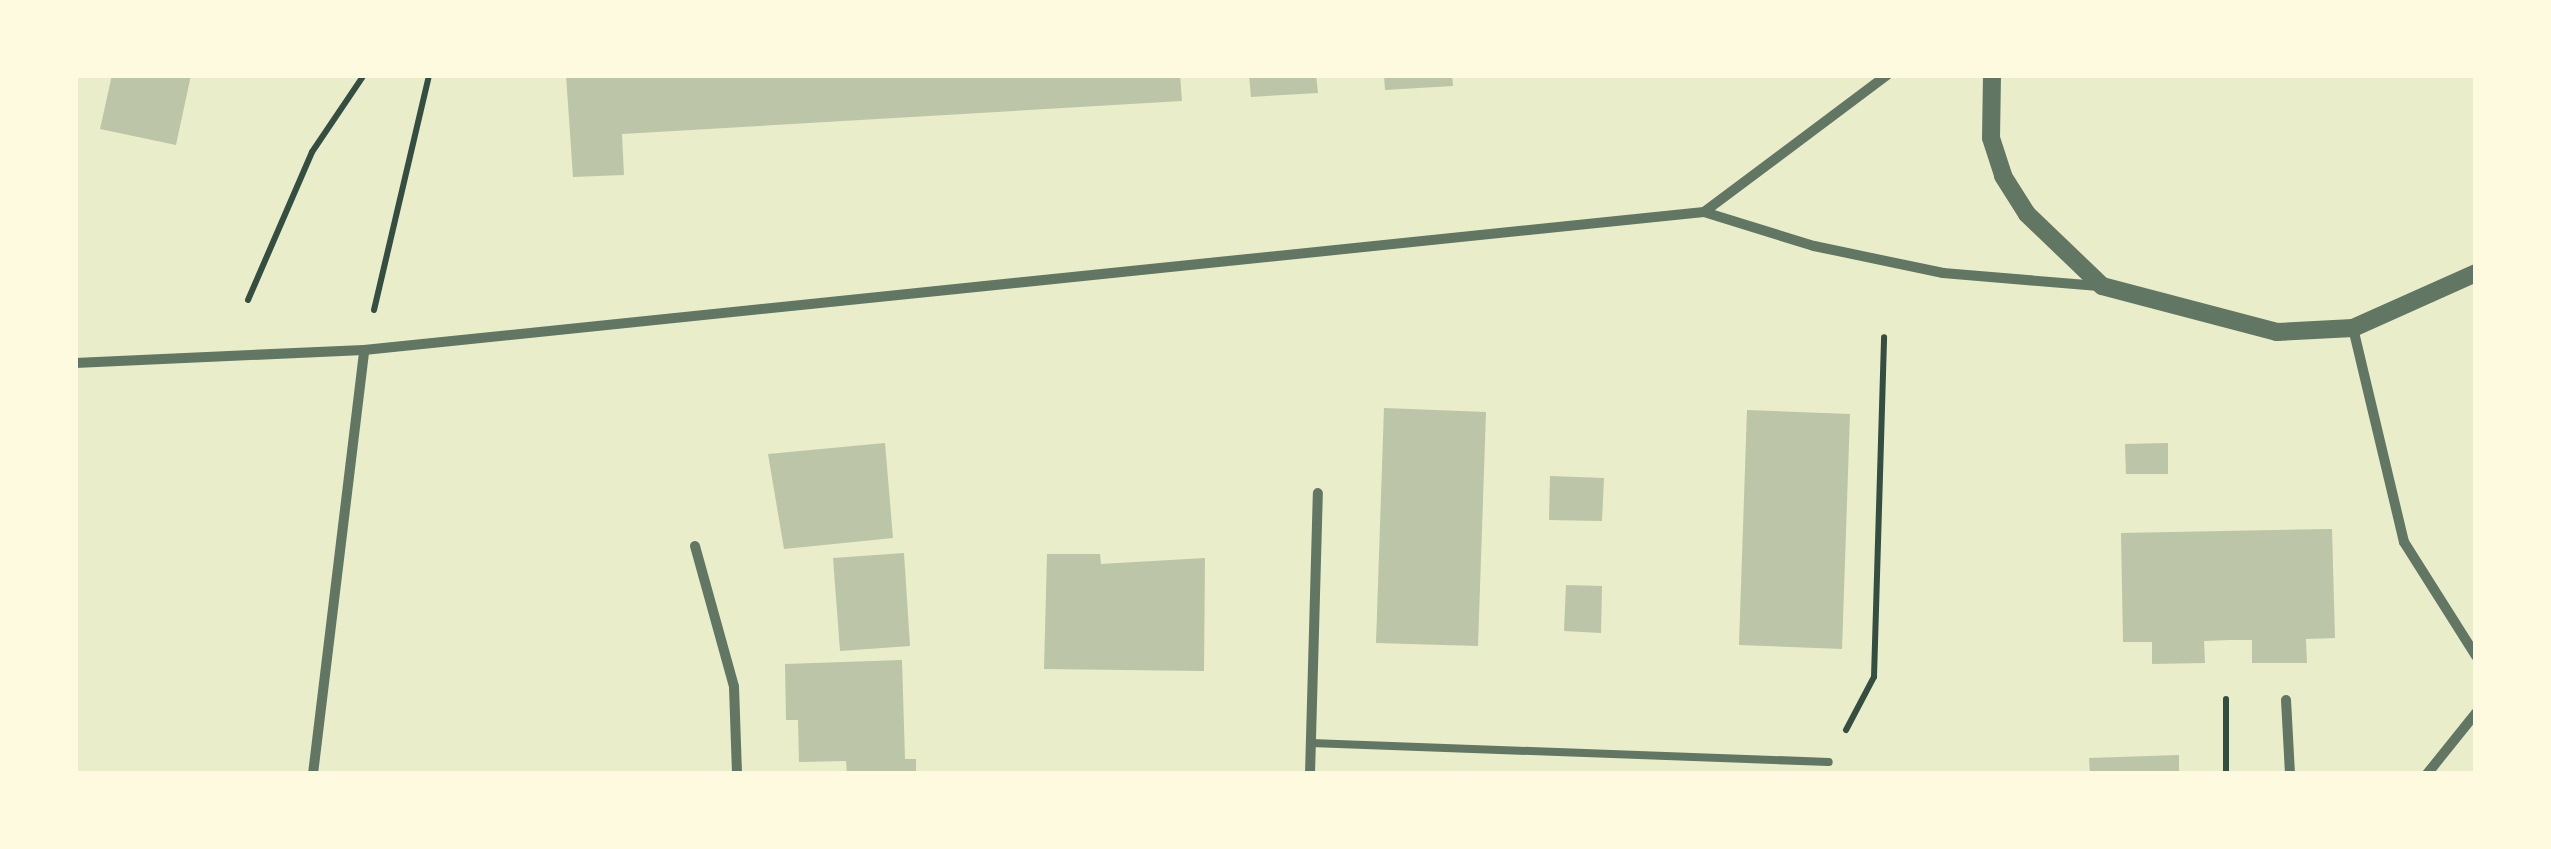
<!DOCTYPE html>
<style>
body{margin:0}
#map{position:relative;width:2551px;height:849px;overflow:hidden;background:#e9edc9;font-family:Spectral,serif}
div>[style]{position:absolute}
.building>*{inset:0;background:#bcc5a7}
.path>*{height:6px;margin:-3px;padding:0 3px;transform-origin:3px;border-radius:3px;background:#344e41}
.service>*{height:8px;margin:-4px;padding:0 4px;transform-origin:4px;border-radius:4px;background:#617663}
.minor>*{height:10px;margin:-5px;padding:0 5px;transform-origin:5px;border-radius:5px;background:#617663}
.tertiary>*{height:18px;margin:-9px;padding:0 9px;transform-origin:9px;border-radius:9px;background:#617663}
span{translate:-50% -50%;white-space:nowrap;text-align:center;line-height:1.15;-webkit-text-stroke:9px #fefae0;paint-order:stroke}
.frame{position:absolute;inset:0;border:78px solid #fefae0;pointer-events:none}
</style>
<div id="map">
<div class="building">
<div style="clip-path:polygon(112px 75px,191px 75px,176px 145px,100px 129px)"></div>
<div style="clip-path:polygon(566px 75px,1180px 75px,1182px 101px,622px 134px,624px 175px,573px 177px)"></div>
<div style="clip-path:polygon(1249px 75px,1316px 75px,1318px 93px,1251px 97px)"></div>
<div style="clip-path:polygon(1384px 75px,1452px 75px,1453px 86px,1385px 90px)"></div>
<div style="clip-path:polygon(1384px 408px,1486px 412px,1478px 646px,1376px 643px)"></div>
<div style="clip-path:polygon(1747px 410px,1850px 414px,1842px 649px,1739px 645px)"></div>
<div style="clip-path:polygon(885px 443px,893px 538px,784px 549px,768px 454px)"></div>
<div style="clip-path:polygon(2168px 443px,2168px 474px,2126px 474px,2125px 444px)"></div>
<div style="clip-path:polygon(1550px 476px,1604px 478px,1602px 521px,1549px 520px)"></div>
<div style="clip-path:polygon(2332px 529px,2335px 638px,2306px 639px,2307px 663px,2252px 663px,2252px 640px,2229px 640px,2204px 641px,2205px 663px,2152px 664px,2152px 642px,2123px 642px,2121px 533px)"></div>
<div style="clip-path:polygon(904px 553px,910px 646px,840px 651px,833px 558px)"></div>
<div style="clip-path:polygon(1047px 554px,1100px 554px,1101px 564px,1205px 558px,1204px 671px,1044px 669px)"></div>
<div style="clip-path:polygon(1566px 585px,1602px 586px,1601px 633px,1564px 631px)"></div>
<div style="clip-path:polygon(902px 660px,905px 759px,916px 759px,916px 774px,847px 774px,846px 761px,799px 762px,798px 720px,786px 720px,785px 664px)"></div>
<div style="clip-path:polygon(2179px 755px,2179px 774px,2090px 774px,2089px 758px)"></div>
</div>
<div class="path">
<div style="left:248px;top:300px;width:161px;rotate:-66.6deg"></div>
<div style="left:312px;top:152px;width:93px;rotate:-56deg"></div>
<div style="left:374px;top:310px;width:241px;rotate:-76.8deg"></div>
<div style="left:2226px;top:699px;width:75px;rotate:90deg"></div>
<div style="left:1846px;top:730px;width:60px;rotate:-62.2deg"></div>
<div style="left:1874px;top:677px;width:340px;rotate:-88.3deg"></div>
</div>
<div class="service">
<div style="left:1311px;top:743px;width:518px;rotate:2.1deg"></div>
</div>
<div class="minor">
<div style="left:1704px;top:212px;width:229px;rotate:-36.8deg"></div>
<div style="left:2353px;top:328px;width:220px;rotate:76.6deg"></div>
<div style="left:2404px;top:542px;width:135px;rotate:57.7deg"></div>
<div style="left:75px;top:363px;width:289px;rotate:-2.6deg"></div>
<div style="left:364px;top:350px;width:1347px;rotate:-5.88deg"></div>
<div style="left:1704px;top:212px;width:115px;rotate:17.2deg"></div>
<div style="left:1814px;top:246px;width:132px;rotate:11.8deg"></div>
<div style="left:1943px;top:273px;width:156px;rotate:4.8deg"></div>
<div style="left:695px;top:546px;width:146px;rotate:74.5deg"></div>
<div style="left:734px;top:687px;width:87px;rotate:88deg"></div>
<div style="left:2286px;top:700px;width:74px;rotate:86.9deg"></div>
<div style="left:313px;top:774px;width:427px;rotate:-83.1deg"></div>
<div style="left:1310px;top:774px;width:281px;rotate:-88.4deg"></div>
<div style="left:2427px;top:774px;width:78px;rotate:-51.2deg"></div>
</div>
<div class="tertiary">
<div style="left:1992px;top:75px;width:63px;rotate:90.9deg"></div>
<div style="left:1991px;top:138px;width:40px;rotate:72deg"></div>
<div style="left:2003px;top:176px;width:45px;rotate:57.7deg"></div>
<div style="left:2027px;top:214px;width:104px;rotate:43.8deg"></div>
<div style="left:2102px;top:286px;width:181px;rotate:14.7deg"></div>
<div style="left:2277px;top:332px;width:76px;rotate:-3deg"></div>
<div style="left:2353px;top:328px;width:135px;rotate:-24.1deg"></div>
</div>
<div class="frame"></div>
</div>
